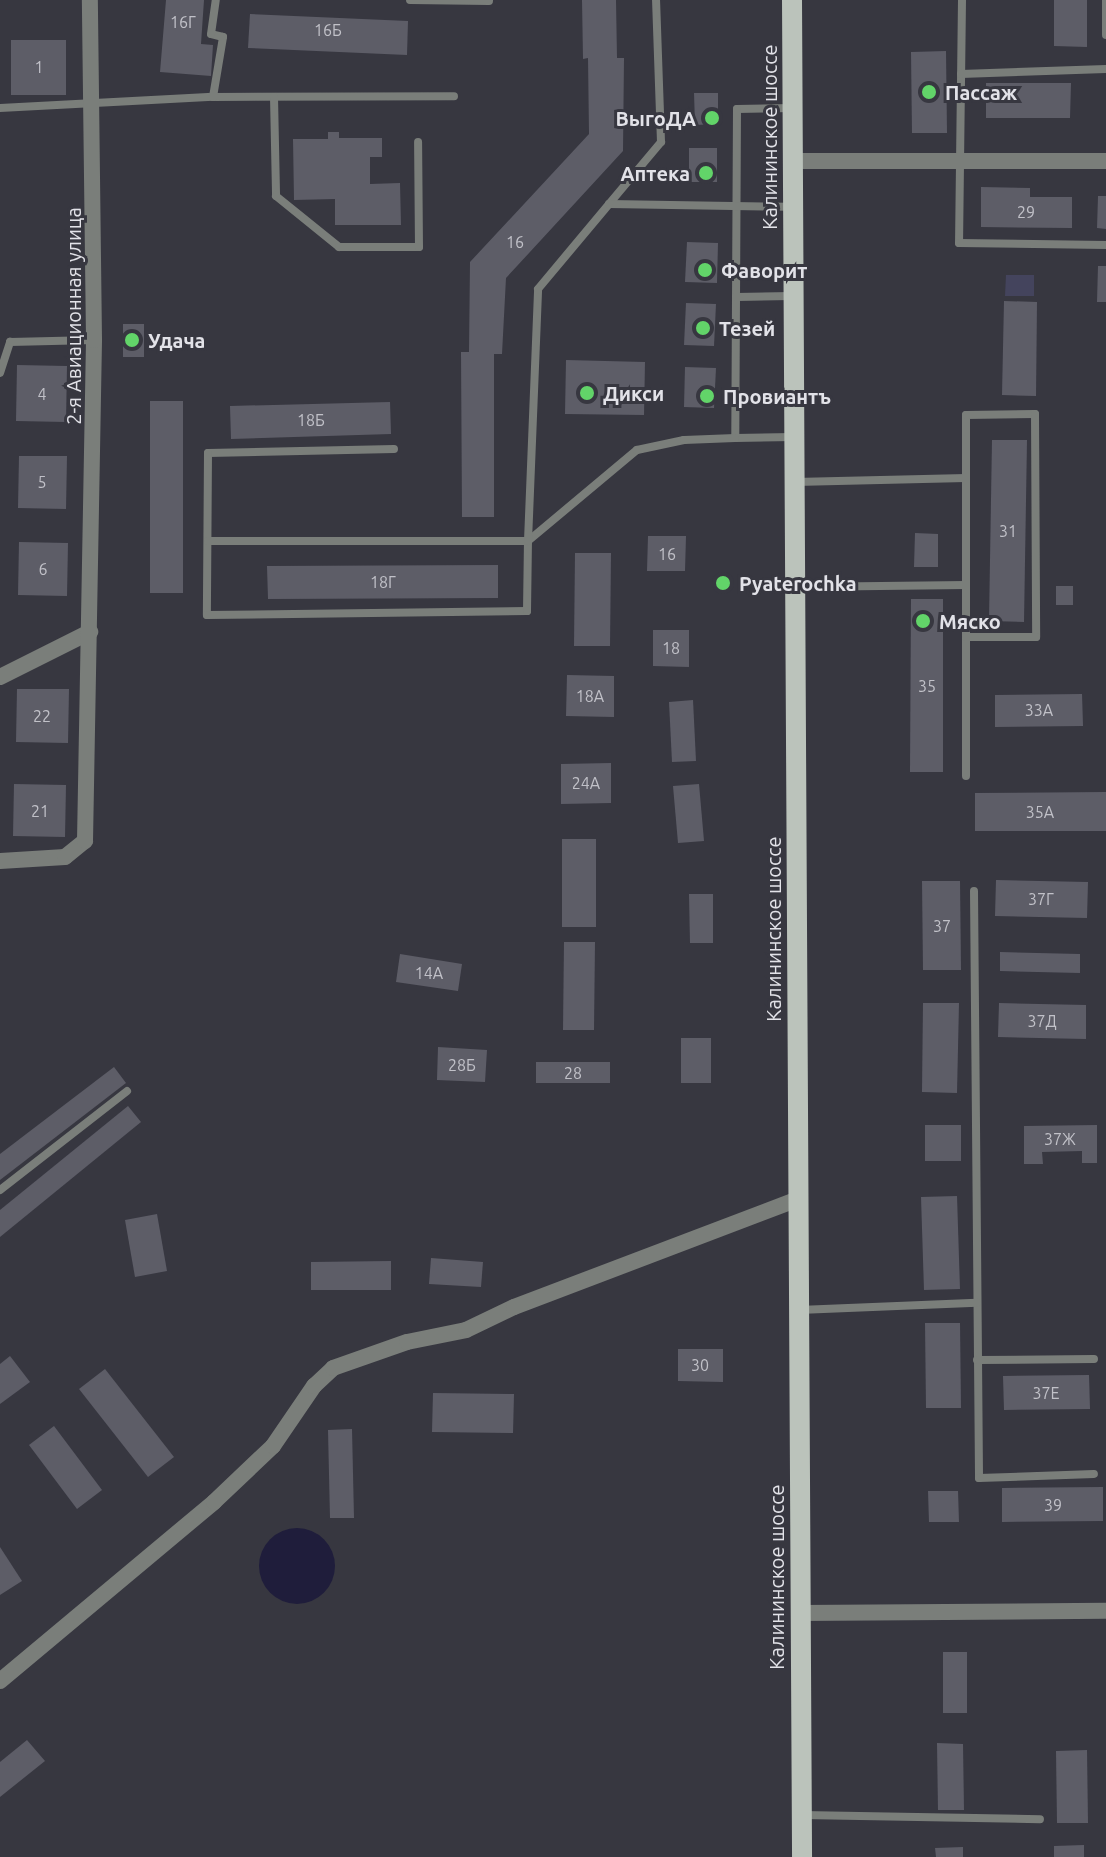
<!DOCTYPE html>
<meta charset="utf-8">
<style>
body{margin:0}
#map{position:relative;width:1106px;height:1857px;overflow:hidden;background:#373740;font-family:Ubuntu,sans-serif}
div>[style]{position:absolute}
.green>*{inset:0;background:#44445d}
.water>*{inset:0;background:#1f1d3b}
.round{border-radius:50%}
.building>*{inset:0;background:#5d5d67}
.lane>*{height:8px;margin:-4px;padding:0 4px;transform-origin:4px;border-radius:4px;background:#7a7e7a}
.street>*{height:16px;margin:-8px;padding:0 8px;transform-origin:8px;border-radius:8px;background:#7a7e7a}
.primary>*{height:20px;margin:-10px;padding:0 10px;transform-origin:10px;border-radius:10px;background:#bbc3bb}
.dots>*{width:22px;height:22px;translate:-50% -50%;box-sizing:border-box;border:4px solid #373740;border-radius:50%}
span{translate:-50% -50%;white-space:nowrap;text-align:center;line-height:1.15;-webkit-text-stroke:6px #373740;paint-order:stroke}
.number-label{font-size:16px;color:#c1c1c8}
.number-label span{-webkit-text-stroke-width:0}
.poi-label{font-size:20px;color:#e2e2e8;font-weight:700}
.left{translate:0 -50%;text-align:left}
.right{translate:-100% -50%;text-align:right}
.street-label{font-size:20px;color:#e2e2e8}
</style>
<div id="map">
<div class="green">
<div style="clip-path:polygon(1006px 275px,1034px 275px,1034px 296px,1005px 296px)"></div>
</div>
<div class="water">
<div class="round" style="left:259px;top:1528px;width:76px;height:76px"></div>
</div>
<div class="building">
<div style="clip-path:polygon(166px 0,204px 0,201px 44px,213px 45px,211px 76px,160px 72px)"></div>
<div style="clip-path:polygon(582px 0,616px 0,617px 58px,624px 58px,623px 151px,506px 278px,502px 354px,494px 354px,494px 517px,462px 517px,461px 352px,469px 352px,470px 262px,589px 134px,588px 58px,583px 59px)"></div>
<div style="clip-path:polygon(1054px 0,1087px 0,1087px 47px,1054px 46px)"></div>
<div style="clip-path:polygon(250px 14px,408px 21px,407px 55px,248px 48px)"></div>
<div style="clip-path:polygon(11px 40px,66px 40px,66px 95px,11px 95px)"></div>
<div style="clip-path:polygon(946px 51px,947px 133px,912px 133px,911px 52px)"></div>
<div style="clip-path:polygon(986px 83px,1071px 83px,1070px 118px,986px 118px)"></div>
<div style="clip-path:polygon(694px 93px,718px 93px,718px 124px,695px 125px)"></div>
<div style="clip-path:polygon(328px 132px,339px 132px,339px 138px,382px 138px,382px 157px,370px 157px,370px 184px,400px 183px,401px 225px,335px 225px,335px 199px,294px 200px,293px 139px,328px 139px)"></div>
<div style="clip-path:polygon(689px 148px,717px 148px,717px 182px,689px 182px)"></div>
<div style="clip-path:polygon(981px 187px,1030px 188px,1030px 197px,1072px 197px,1072px 228px,981px 227px)"></div>
<div style="clip-path:polygon(1098px 196px,1106px 196px,1106px 229px,1097px 228px)"></div>
<div style="clip-path:polygon(687px 242px,718px 243px,717px 283px,685px 282px)"></div>
<div style="clip-path:polygon(1098px 266px,1106px 266px,1106px 302px,1097px 302px)"></div>
<div style="clip-path:polygon(1004px 301px,1037px 302px,1036px 396px,1002px 395px)"></div>
<div style="clip-path:polygon(686px 303px,716px 304px,714px 346px,684px 345px)"></div>
<div style="clip-path:polygon(123px 324px,144px 324px,144px 357px,123px 357px)"></div>
<div style="clip-path:polygon(566px 360px,645px 362px,644px 415px,565px 414px)"></div>
<div style="clip-path:polygon(17px 365px,67px 366px,66px 422px,16px 421px)"></div>
<div style="clip-path:polygon(685px 367px,716px 368px,714px 408px,684px 407px)"></div>
<div style="clip-path:polygon(150px 401px,183px 401px,183px 593px,150px 593px)"></div>
<div style="clip-path:polygon(390px 402px,391px 434px,231px 439px,230px 406px)"></div>
<div style="clip-path:polygon(992px 440px,1027px 440px,1024px 622px,989px 621px)"></div>
<div style="clip-path:polygon(19px 456px,67px 456px,66px 509px,18px 508px)"></div>
<div style="clip-path:polygon(915px 533px,938px 534px,938px 567px,914px 567px)"></div>
<div style="clip-path:polygon(648px 536px,686px 536px,685px 571px,647px 571px)"></div>
<div style="clip-path:polygon(19px 542px,68px 543px,67px 596px,18px 595px)"></div>
<div style="clip-path:polygon(575px 553px,611px 553px,610px 646px,574px 646px)"></div>
<div style="clip-path:polygon(498px 565px,498px 598px,268px 599px,267px 566px)"></div>
<div style="clip-path:polygon(1056px 586px,1073px 586px,1073px 605px,1056px 605px)"></div>
<div style="clip-path:polygon(911px 599px,943px 599px,943px 772px,910px 772px)"></div>
<div style="clip-path:polygon(653px 630px,689px 630px,689px 667px,653px 666px)"></div>
<div style="clip-path:polygon(567px 675px,614px 676px,614px 717px,566px 716px)"></div>
<div style="clip-path:polygon(17px 689px,69px 689px,68px 743px,16px 742px)"></div>
<div style="clip-path:polygon(1082px 694px,1083px 726px,995px 727px,995px 695px)"></div>
<div style="clip-path:polygon(693px 700px,696px 761px,672px 762px,669px 702px)"></div>
<div style="clip-path:polygon(611px 763px,611px 803px,561px 804px,561px 764px)"></div>
<div style="clip-path:polygon(14px 784px,66px 785px,65px 837px,13px 836px)"></div>
<div style="clip-path:polygon(699px 784px,704px 841px,678px 843px,673px 786px)"></div>
<div style="clip-path:polygon(1106px 792px,1106px 831px,975px 831px,975px 793px)"></div>
<div style="clip-path:polygon(562px 839px,596px 839px,596px 927px,562px 927px)"></div>
<div style="clip-path:polygon(996px 880px,1088px 882px,1087px 918px,995px 916px)"></div>
<div style="clip-path:polygon(922px 881px,960px 881px,961px 970px,923px 970px)"></div>
<div style="clip-path:polygon(689px 894px,713px 894px,713px 943px,690px 943px)"></div>
<div style="clip-path:polygon(564px 942px,595px 942px,594px 1030px,563px 1030px)"></div>
<div style="clip-path:polygon(1000px 952px,1080px 954px,1080px 973px,1000px 971px)"></div>
<div style="clip-path:polygon(400px 954px,462px 964px,458px 991px,396px 982px)"></div>
<div style="clip-path:polygon(923px 1003px,959px 1003px,957px 1093px,922px 1092px)"></div>
<div style="clip-path:polygon(999px 1003px,1086px 1005px,1086px 1039px,998px 1037px)"></div>
<div style="clip-path:polygon(681px 1038px,711px 1038px,711px 1083px,681px 1083px)"></div>
<div style="clip-path:polygon(438px 1047px,487px 1050px,485px 1082px,437px 1080px)"></div>
<div style="clip-path:polygon(536px 1062px,610px 1062px,610px 1083px,536px 1083px)"></div>
<div style="clip-path:polygon(114px 1067px,126px 1083px,0 1180px,0 1154px)"></div>
<div style="clip-path:polygon(128px 1106px,141px 1122px,0 1237px,0 1210px)"></div>
<div style="clip-path:polygon(925px 1125px,961px 1125px,961px 1161px,925px 1161px)"></div>
<div style="clip-path:polygon(1097px 1125px,1097px 1163px,1082px 1163px,1082px 1151px,1042px 1152px,1043px 1164px,1024px 1164px,1024px 1126px)"></div>
<div style="clip-path:polygon(957px 1196px,960px 1289px,924px 1290px,921px 1197px)"></div>
<div style="clip-path:polygon(157px 1214px,167px 1271px,135px 1277px,125px 1220px)"></div>
<div style="clip-path:polygon(431px 1258px,483px 1262px,481px 1287px,429px 1284px)"></div>
<div style="clip-path:polygon(391px 1261px,391px 1290px,311px 1290px,311px 1262px)"></div>
<div style="clip-path:polygon(925px 1323px,960px 1323px,961px 1408px,926px 1408px)"></div>
<div style="clip-path:polygon(678px 1349px,723px 1349px,723px 1382px,678px 1381px)"></div>
<div style="clip-path:polygon(10px 1356px,30px 1382px,0 1404px,0 1364px)"></div>
<div style="clip-path:polygon(105px 1369px,174px 1457px,148px 1477px,79px 1389px)"></div>
<div style="clip-path:polygon(1089px 1375px,1090px 1409px,1004px 1410px,1003px 1376px)"></div>
<div style="clip-path:polygon(433px 1393px,514px 1394px,513px 1433px,432px 1432px)"></div>
<div style="clip-path:polygon(54px 1426px,102px 1490px,77px 1509px,29px 1445px)"></div>
<div style="clip-path:polygon(352px 1429px,354px 1518px,330px 1518px,328px 1430px)"></div>
<div style="clip-path:polygon(1103px 1487px,1103px 1521px,1002px 1522px,1002px 1488px)"></div>
<div style="clip-path:polygon(928px 1491px,958px 1491px,959px 1522px,929px 1522px)"></div>
<div style="clip-path:polygon(0 1547px,22px 1581px,0 1595px)"></div>
<div style="clip-path:polygon(943px 1652px,967px 1652px,967px 1713px,943px 1713px)"></div>
<div style="clip-path:polygon(27px 1740px,45px 1761px,0 1797px,0 1762px)"></div>
<div style="clip-path:polygon(937px 1743px,963px 1744px,964px 1810px,938px 1810px)"></div>
<div style="clip-path:polygon(1087px 1750px,1088px 1823px,1057px 1823px,1056px 1751px)"></div>
<div style="clip-path:polygon(1084px 1845px,1084px 1857px,1054px 1857px,1054px 1846px)"></div>
<div style="clip-path:polygon(963px 1847px,963px 1857px,936px 1857px,935px 1848px)"></div>
</div>
<div class="lane">
<div style="left:410px;top:0;width:79px;rotate:0.7deg"></div>
<div style="left:962px;top:0;width:243px;rotate:90.7deg"></div>
<div style="left:959px;top:243px;width:147px;rotate:0.8deg"></div>
<div style="left:1106px;top:0;width:35px;rotate:90deg"></div>
<div style="left:961px;top:74px;width:145px;rotate:-2deg"></div>
<div style="left:213px;top:97px;width:241px;rotate:-0.2deg"></div>
<div style="left:274px;top:97px;width:99px;rotate:88.8deg"></div>
<div style="left:276px;top:196px;width:81px;rotate:39deg"></div>
<div style="left:339px;top:247px;width:80px"></div>
<div style="left:419px;top:247px;width:105px;rotate:-90.5deg"></div>
<div style="left:0;top:108px;width:213px;rotate:-3deg"></div>
<div style="left:213px;top:97px;width:61px;rotate:-80.5deg"></div>
<div style="left:223px;top:37px;width:12px;rotate:-166deg"></div>
<div style="left:211px;top:34px;width:34px;rotate:-82deg"></div>
<div style="left:793px;top:108px;width:56px;rotate:179deg"></div>
<div style="left:737px;top:109px;width:329px;rotate:90.3deg"></div>
<div style="left:735px;top:438px;width:58px;rotate:-1deg"></div>
<div style="left:609px;top:204px;width:81px;rotate:-50deg"></div>
<div style="left:661px;top:142px;width:142px;rotate:-92deg"></div>
<div style="left:736px;top:297px;width:55px;rotate:-1deg"></div>
<div style="left:0;top:373px;width:33px;rotate:-72deg"></div>
<div style="left:10px;top:342px;width:84px;rotate:-1.4deg"></div>
<div style="left:394px;top:449px;width:186px;rotate:178.8deg"></div>
<div style="left:208px;top:453px;width:162px;rotate:90.4deg"></div>
<div style="left:207px;top:615px;width:320px;rotate:-0.7deg"></div>
<div style="left:527px;top:611px;width:70px;rotate:-89.2deg"></div>
<div style="left:528px;top:541px;width:142px;rotate:-39.9deg"></div>
<div style="left:637px;top:450px;width:48px;rotate:-12deg"></div>
<div style="left:684px;top:440px;width:51px;rotate:-2.2deg"></div>
<div style="left:795px;top:482px;width:171px;rotate:-1.3deg"></div>
<div style="left:208px;top:541px;width:320px"></div>
<div style="left:528px;top:541px;width:252px;rotate:-87.7deg"></div>
<div style="left:538px;top:289px;width:111px;rotate:-50.1deg"></div>
<div style="left:609px;top:204px;width:183px;rotate:0.9deg"></div>
<div style="left:795px;top:587px;width:171px;rotate:-0.7deg"></div>
<div style="left:966px;top:776px;width:361px;rotate:-90deg"></div>
<div style="left:966px;top:415px;width:69px;rotate:-0.8deg"></div>
<div style="left:1035px;top:414px;width:223px;rotate:89.7deg"></div>
<div style="left:1036px;top:637px;width:70px;rotate:180deg"></div>
<div style="left:974px;top:891px;width:587px;rotate:89.51deg"></div>
<div style="left:979px;top:1478px;width:115px;rotate:-2deg"></div>
<div style="left:0;top:1190px;width:161px;rotate:-37.9deg"></div>
<div style="left:799px;top:1310px;width:178px;rotate:-2.3deg"></div>
<div style="left:977px;top:1360px;width:117px;rotate:-0.5deg"></div>
<div style="left:802px;top:1815px;width:238px;rotate:1deg"></div>
</div>
<div class="street">
<div style="left:793px;top:161px;width:313px"></div>
<div style="left:0;top:677px;width:101px;rotate:-26.6deg"></div>
<div style="left:0;top:861px;width:65px;rotate:-3.5deg"></div>
<div style="left:65px;top:857px;width:26px;rotate:-39deg"></div>
<div style="left:85px;top:841px;width:501px;rotate:-88.97deg"></div>
<div style="left:94px;top:340px;width:340px;rotate:-90.7deg"></div>
<div style="left:800px;top:1613px;width:306px;rotate:-0.4deg"></div>
<div style="left:0;top:1681px;width:279px;rotate:-39.9deg"></div>
<div style="left:214px;top:1502px;width:81px;rotate:-43.5deg"></div>
<div style="left:273px;top:1446px;width:73px;rotate:-55.7deg"></div>
<div style="left:314px;top:1386px;width:26px;rotate:-43deg"></div>
<div style="left:333px;top:1368px;width:78px;rotate:-19.4deg"></div>
<div style="left:407px;top:1342px;width:60px;rotate:-11.5deg"></div>
<div style="left:466px;top:1330px;width:53px;rotate:-25.6deg"></div>
<div style="left:514px;top:1307px;width:304px;rotate:-20.8deg"></div>
</div>
<div class="primary">
<div style="left:792px;top:0;width:1857px;rotate:89.69deg"></div>
</div>
<div class="dots">
<div style="left:929px;top:92px;background:#62d469"></div>
<div style="left:712px;top:118px;background:#62d469"></div>
<div style="left:706px;top:173px;background:#62d469"></div>
<div style="left:705px;top:270px;background:#62d469"></div>
<div style="left:703px;top:328px;background:#62d469"></div>
<div style="left:132px;top:340px;background:#62d469"></div>
<div style="left:587px;top:393px;background:#62d469"></div>
<div style="left:707px;top:396px;background:#62d469"></div>
<div style="left:723px;top:583px;background:#62d469"></div>
<div style="left:923px;top:621px;background:#62d469"></div>
</div>
<div class="number-label">
<span style="left:183px;top:22px">16Г</span>
<span style="left:328px;top:30px">16Б</span>
<span style="left:39px;top:67px">1</span>
<span style="left:1026px;top:212px">29</span>
<span style="left:515px;top:242px">16</span>
<span style="left:42px;top:394px">4</span>
<span style="left:311px;top:420px">18Б</span>
<span style="left:42px;top:482px">5</span>
<span style="left:1008px;top:531px">31</span>
<span style="left:667px;top:554px">16</span>
<span style="left:43px;top:569px">6</span>
<span style="left:383px;top:582px">18Г</span>
<span style="left:671px;top:648px">18</span>
<span style="left:927px;top:686px">35</span>
<span style="left:590px;top:696px">18А</span>
<span style="left:1039px;top:710px">33А</span>
<span style="left:42px;top:716px">22</span>
<span style="left:586px;top:783px">24А</span>
<span style="left:40px;top:811px">21</span>
<span style="left:1040px;top:812px">35А</span>
<span style="left:1041px;top:899px">37Г</span>
<span style="left:942px;top:926px">37</span>
<span style="left:429px;top:973px">14А</span>
<span style="left:1042px;top:1021px">37Д</span>
<span style="left:462px;top:1065px">28Б</span>
<span style="left:573px;top:1073px">28</span>
<span style="left:1060px;top:1139px">37Ж</span>
<span style="left:700px;top:1365px">30</span>
<span style="left:1046px;top:1393px">37Е</span>
<span style="left:1053px;top:1505px">39</span>
</div>
<div class="poi-label">
<span class="left" style="left:945px;top:92px">Пассаж</span>
<span class="right" style="left:696px;top:118px">ВыгоДА</span>
<span class="right" style="left:690px;top:173px">Аптека</span>
<span class="left" style="left:721px;top:270px">Фаворит</span>
<span class="left" style="left:719px;top:328px">Тезей</span>
<span class="left" style="left:148px;top:340px">Удача</span>
<span class="left" style="left:603px;top:393px">Дикси</span>
<span class="left" style="left:723px;top:396px">Провиантъ</span>
<span class="left" style="left:739px;top:583px">Pyaterochka</span>
<span class="left" style="left:939px;top:621px">Мяско</span>
</div>
<div class="street-label">
<span style="left:769px;top:137px;rotate:-90deg">Калининское шоссе</span>
<span style="left:73px;top:316px;rotate:-90deg">2-я Авиационная улица</span>
<span style="left:773px;top:929px;rotate:-90deg">Калининское шоссе</span>
<span style="left:776px;top:1577px;rotate:-90deg">Калининское шоссе</span>
</div>
</div>
